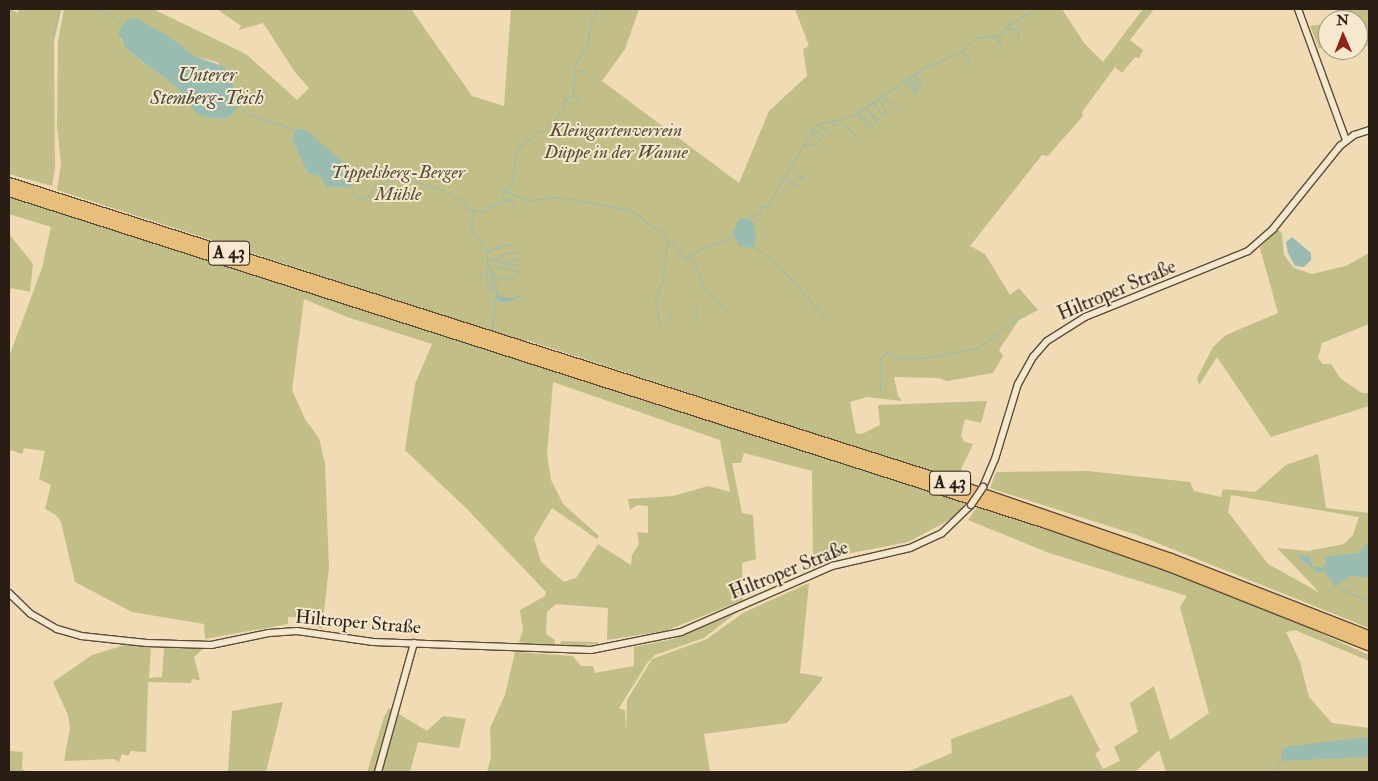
<!DOCTYPE html>
<meta charset="utf-8">
<style>
body{margin:0}
#map{position:relative;width:1378px;height:781px;overflow:hidden;background:#f0dbb4;font-family:"IM FELL Double Pica",serif}
div>[style]{position:absolute}
.green>*{inset:0;background:#c1be87}
.water>*{inset:0;background:#9abbaf}
.stream>*{height:1px;margin:-0.5px;padding:0 0.5px;transform-origin:0.5px;border-radius:0.5px;background:#9abbaf}
.roads{filter:drop-shadow(1px 0 #5c4c3b) drop-shadow(-1px 0 #5c4c3b) drop-shadow(0 1px #5c4c3b) drop-shadow(0 -1px #5c4c3b)}
.minor>*{height:6px;margin:-3px;padding:0 3px;transform-origin:3px;border-radius:3px;background:#f5e8ce}
.highway>*{height:10px;margin:-5px;padding:0 5px;transform-origin:5px;border-radius:5px;background:#e8be7a}
.bridges{filter:drop-shadow(1px 0 #5c4c3b) drop-shadow(-1px 0 #5c4c3b) drop-shadow(0 1px #5c4c3b) drop-shadow(0 -1px #5c4c3b)}
.minor-bridge>*{height:6px;margin:-3px;padding:0 3px;transform-origin:3px;border-radius:3px;background:#f5e8ce}
span{translate:-50% -50%;white-space:nowrap;text-align:center;line-height:1.15;-webkit-text-stroke:4px #f5e8ce;paint-order:stroke}
.shield-label span{padding:1px 4px;background:#f5e8ce;border:1px solid;border-radius:4px;-webkit-text-stroke-width:0}
.shield-label{font-size:18px;color:#2a1d13;font-weight:700}
.park-label{font-size:19px;color:#574d36;font-style:italic}
.street-label{font-size:19px;color:#2a1d13}
.water-label{font-size:20px;color:#4c4c42;font-style:italic}
.frame{position:absolute;inset:0;border:10px solid #2a1d13;pointer-events:none}
.north{position:absolute;left:1318px;top:10px;width:50px;height:50px;box-sizing:border-box;background:#f5e8ce;border:1px solid #a49783;border-radius:50%;rotate:359deg;font-size:14px;font-weight:700;line-height:20px;text-align:center;color:#2a1d13}
.north::after{content:'';display:block;margin:auto;width:18px;height:22px;background:#8f2418;clip-path:polygon(50% 0,100% 100%,50% 72%,0 100%)}
</style>
<div id="map">
<div class="green">
<div style="clip-path:polygon(9px 9px,18px 13px,19px 9px,61px 9px,54px 41px,55px 168px,52px 186px,9px 174px)"></div>
<div style="clip-path:polygon(evenodd,64px 9px,153px 9px,246px 54px,297px 100px,309px 88px,295px 72px,263px 23px,239px 30px,241px 26px,217px 9px,411px 9px,472px 96px,504px 106px,511px 9px,639px 9px,625px 49px,602px 81px,739px 183px,769px 111px,807px 76px,803px 49px,809px 46px,795px 9px,1062px 9px,1084px 43px,1103px 62px,1143px 9px,1154px 9px,1130px 40px,1143px 50px,1139px 58px,1135px 57px,1122px 73px,1115px 67px,1082px 112px,1083px 116px,1048px 156px,1042px 155px,970px 246px,985px 254px,1010px 295px,1019px 288px,1038px 310px,1019px 320px,999px 350px,1003px 356px,993px 373px,947px 381px,939px 378px,894px 377px,898px 396px,902px 401px,867px 397px,850px 402px,856px 433px,862px 434px,880px 425px,878px 405px,987px 401px,981px 423px,965px 419px,961px 435px,964px 442px,973px 444px,961px 469px,967px 483px,526px 340px,520px 360px,966px 502px,955px 517px,908px 542px,841px 555px,813px 569px,812px 471px,744px 453px,741px 463px,732px 463px,742px 513px,753px 515px,756px 559px,742px 563px,743px 600px,665px 631px,607px 640px,608px 608px,556px 604px,547px 612px,546px 634px,555px 640px,554px 646px,519px 642px,523px 630px,520px 610px,545px 596px,546px 592px,466px 508px,405px 450px,415px 384px,432px 344px,347px 317px,304px 299px,292px 390px,305px 419px,319px 438px,325px 463px,329px 568px,322px 629px,315px 626px,314px 618px,288px 617px,288px 624px,205px 639px,204px 624px,132px 612px,75px 582px,61px 522px,56px 515px,45px 509px,51px 485px,39px 479px,45px 451px,24px 448px,22px 454px,11px 450px,9px 455px,9px 357px,42px 268px,51px 227px,9px 214px,9px 197px,446px 336px,452px 318px,57px 190px,61px 163px,57px 126px,58px 42px,64px 9px,120px 38px,173px 39px,193px 56px,217px 62px,231px 77px,237px 92px,238px 102px,233px 114px,223px 119px,204px 117px,176px 87px,127px 50px,120px 38px,64px 9px,553px 382px,720px 440px,730px 492px,708px 486px,673px 496px,628px 499px,630px 510px,637px 505px,648px 506px,648px 533px,637px 532px,639px 544px,632px 555px,631px 565px,598px 544px,576px 578px,564px 582px,541px 562px,534px 538px,552px 508px,597px 539px,599px 536px,563px 504px,551px 480px,547px 454px,553px 382px)"></div>
<div style="clip-path:polygon(1336px 9px,1369px 9px,1369px 46px,1358px 46px,1358px 20px,1337px 20px)"></div>
<div style="clip-path:polygon(1328px 23px,1328px 47px,1319px 48px,1310px 26px)"></div>
<div style="clip-path:polygon(1277px 228px,1282px 234px,1284px 255px,1294px 268px,1312px 274px,1346px 266px,1369px 253px,1369px 324px,1322px 343px,1318px 358px,1323px 364px,1331px 364px,1341px 379px,1362px 393px,1369px 393px,1369px 406px,1271px 437px,1217px 357px,1199px 385px,1197px 378px,1213px 347px,1226px 335px,1278px 313px,1260px 248px)"></div>
<div style="clip-path:polygon(9px 234px,33px 264px,30px 292px,11px 288px,9px 294px)"></div>
<div style="clip-path:polygon(evenodd,1318px 454px,1326px 508px,1369px 513px,1369px 628px,1137px 535px,990px 488px,996px 472px,1087px 471px,1190px 482px,1194px 491px,1221px 497px,1223px 489px,1255px 492px,1286px 465px,1318px 454px,1231px 495px,1359px 517px,1353px 535px,1344px 544px,1308px 551px,1277px 548px,1320px 593px,1268px 564px,1228px 512px,1231px 495px)"></div>
<div style="clip-path:polygon(978px 506px,1160px 569px,1280px 615px,1369px 655px,1369px 661px,1295px 630px,1286px 632px,1300px 662px,1309px 697px,1332px 723px,1369px 728px,1369px 772px,1166px 772px,1159px 750px,1135px 772px,907px 772px,952px 753px,951px 739px,1072px 695px,1100px 750px,1095px 754px,1103px 769px,1120px 761px,1114px 747px,1138px 732px,1130px 703px,1154px 686px,1170px 740px,1209px 713px,1180px 607px,1187px 596px,1049px 553px,968px 520px)"></div>
<div style="clip-path:polygon(809px 583px,800px 673px,823px 677px,821px 681px,787px 723px,704px 734px,710px 772px,487px 772px,491px 757px,490px 728px,505px 695px,515px 652px,573px 656px,581px 666px,593px 666px,595px 673px,634px 666px,634px 647px,673px 639px,736px 613px,704px 638px,655px 655px,648px 662px,619px 708px,625px 710px,626px 731px,627px 700px,652px 659px,707px 639px,743px 613px)"></div>
<div style="clip-path:polygon(561px 641px,594px 642px,598px 642px,598px 644px,570px 646px,560px 646px)"></div>
<div style="clip-path:polygon(125px 645px,151px 646px,149px 678px,162px 677px,164px 647px,203px 649px,194px 657px,200px 680px,192px 679px,191px 683px,148px 682px,146px 752px,131px 751px,128px 756px,122px 754px,119px 762px,114px 759px,64px 761px,70px 728px,68px 715px,53px 682px,92px 655px)"></div>
<div style="clip-path:polygon(283px 702px,266px 772px,228px 772px,232px 711px)"></div>
<div style="clip-path:polygon(389px 708px,427px 731px,443px 716px,466px 719px,459px 748px,418px 742px,410px 772px,367px 772px,384px 717px)"></div>
<div style="clip-path:polygon(9px 751px,23px 752px,22px 769px,28px 772px,9px 772px)"></div>
</div>
<div class="water">
<div style="clip-path:polygon(136px 18px,173px 39px,194px 56px,225px 67px,237px 92px,238px 105px,233px 114px,225px 119px,203px 117px,194px 111px,176px 87px,126px 49px,118px 32px,127px 20px)"></div>
<div style="clip-path:polygon(295px 129px,304px 129px,311px 134px,347px 166px,353px 187px,327px 187px,321px 177px,308px 173px,293px 141px)"></div>
<div style="clip-path:polygon(740px 218px,749px 219px,754px 224px,756px 240px,753px 248px,739px 246px,737px 241px,733px 232px)"></div>
<div style="clip-path:polygon(1292px 237px,1311px 253px,1311px 260px,1304px 267px,1295px 266px,1288px 253px,1286px 242px)"></div>
<div style="clip-path:polygon(497px 294px,507px 298px,527px 295px,503px 303px,494px 297px)"></div>
<div style="clip-path:polygon(1367px 543px,1369px 543px,1369px 577px,1351px 576px,1335px 586px,1324px 571px,1317px 572px,1295px 555px,1310px 556px,1312px 566px,1322px 568px,1327px 562px,1324px 557px,1359px 553px)"></div>
<div style="clip-path:polygon(1369px 737px,1369px 755px,1364px 757px,1281px 761px,1282px 749px,1290px 746px)"></div>
</div>
<div class="stream">
<div style="left:99px;top:9px;width:29px;rotate:31deg"></div>
<div style="left:1006px;top:27px;width:12px;rotate:20deg"></div>
<div style="left:1017px;top:31px;width:10px;rotate:79deg"></div>
<div style="left:54px;top:34px;width:26px;rotate:-77deg"></div>
<div style="left:991px;top:36px;width:9px;rotate:32deg"></div>
<div style="left:999px;top:41px;width:8px;rotate:67deg"></div>
<div style="left:961px;top:52px;width:7px;rotate:27deg"></div>
<div style="left:967px;top:55px;width:9px;rotate:72deg"></div>
<div style="left:578px;top:71px;width:9px"></div>
<div style="left:915px;top:74px;width:13px;rotate:58deg"></div>
<div style="left:913px;top:75px;width:13px;rotate:58deg"></div>
<div style="left:908px;top:79px;width:14px;rotate:54deg"></div>
<div style="left:910px;top:79px;width:12px;rotate:48deg"></div>
<div style="left:906px;top:81px;width:14px;rotate:45deg"></div>
<div style="left:903px;top:82px;width:19px;rotate:43deg"></div>
<div style="left:564px;top:93px;width:7px;rotate:90deg"></div>
<div style="left:574px;top:96px;width:8px;rotate:45deg"></div>
<div style="left:882px;top:98px;width:21px;rotate:29deg"></div>
<div style="left:878px;top:99px;width:19px;rotate:58deg"></div>
<div style="left:565px;top:100px;width:9px;rotate:36deg"></div>
<div style="left:873px;top:103px;width:16px;rotate:52deg"></div>
<div style="left:237px;top:104px;width:13px;rotate:42deg"></div>
<div style="left:247px;top:113px;width:52px;rotate:19.1deg"></div>
<div style="left:865px;top:108px;width:21px;rotate:49deg"></div>
<div style="left:859px;top:112px;width:21px;rotate:49deg"></div>
<div style="left:871px;top:113px;width:11px;rotate:38deg"></div>
<div style="left:857px;top:114px;width:19px;rotate:51deg"></div>
<div style="left:838px;top:119px;width:28px;rotate:44deg"></div>
<div style="left:831px;top:121px;width:7px;rotate:45deg"></div>
<div style="left:819px;top:125px;width:14px;rotate:39deg"></div>
<div style="left:813px;top:130px;width:14px;rotate:30deg"></div>
<div style="left:811px;top:132px;width:15px;rotate:42deg"></div>
<div style="left:803px;top:144px;width:16px;rotate:4deg"></div>
<div style="left:797px;top:174px;width:7px;rotate:27deg"></div>
<div style="left:798px;top:177px;width:4px;rotate:27deg"></div>
<div style="left:783px;top:178px;width:17px;rotate:25deg"></div>
<div style="left:348px;top:186px;width:18px;rotate:47deg"></div>
<div style="left:360px;top:199px;width:8px;rotate:-14deg"></div>
<div style="left:368px;top:197px;width:13px;rotate:-61deg"></div>
<div style="left:374px;top:186px;width:26px;rotate:-21deg"></div>
<div style="left:398px;top:177px;width:47px;rotate:16.1deg"></div>
<div style="left:443px;top:190px;width:25px;rotate:29deg"></div>
<div style="left:465px;top:202px;width:6px;rotate:72deg"></div>
<div style="left:467px;top:208px;width:15px;rotate:16deg"></div>
<div style="left:481px;top:212px;width:27px;rotate:-27deg"></div>
<div style="left:505px;top:200px;width:10px;rotate:-114deg"></div>
<div style="left:501px;top:191px;width:11px;rotate:-22deg"></div>
<div style="left:511px;top:187px;width:37px;rotate:-81deg"></div>
<div style="left:517px;top:150px;width:28px;rotate:-41deg"></div>
<div style="left:538px;top:132px;width:8px;rotate:-14deg"></div>
<div style="left:546px;top:130px;width:28px;rotate:-52deg"></div>
<div style="left:563px;top:108px;width:8px;rotate:-83deg"></div>
<div style="left:564px;top:100px;width:10px;rotate:-29deg"></div>
<div style="left:573px;top:95px;width:32px;rotate:-85deg"></div>
<div style="left:576px;top:63px;width:24px;rotate:-60deg"></div>
<div style="left:588px;top:42px;width:22px;rotate:-82deg"></div>
<div style="left:591px;top:20px;width:13px;rotate:-61deg"></div>
<div style="left:505px;top:191px;width:24px;rotate:22deg"></div>
<div style="left:527px;top:200px;width:32px;rotate:-5deg"></div>
<div style="left:559px;top:197px;width:73px;rotate:10.2deg"></div>
<div style="left:631px;top:210px;width:35px;rotate:37deg"></div>
<div style="left:659px;top:231px;width:39px;rotate:46deg"></div>
<div style="left:686px;top:259px;width:17px;rotate:-36deg"></div>
<div style="left:700px;top:249px;width:36px;rotate:-21deg"></div>
<div style="left:505px;top:200px;width:5px;rotate:-11deg"></div>
<div style="left:510px;top:199px;width:10px;rotate:61deg"></div>
<div style="left:473px;top:210px;width:21px;rotate:95deg"></div>
<div style="left:471px;top:231px;width:26px;rotate:51deg"></div>
<div style="left:487px;top:251px;width:12px;rotate:90deg"></div>
<div style="left:487px;top:263px;width:27px;rotate:68deg"></div>
<div style="left:497px;top:288px;width:42px;rotate:96.8deg"></div>
<div style="left:748px;top:219px;width:15px;rotate:-32deg"></div>
<div style="left:761px;top:211px;width:4px;rotate:-104deg"></div>
<div style="left:760px;top:207px;width:7px;rotate:-8deg"></div>
<div style="left:767px;top:206px;width:94px;rotate:-59.3deg"></div>
<div style="left:815px;top:125px;width:40px;rotate:-14.4deg"></div>
<div style="left:854px;top:115px;width:83px;rotate:-34.3deg"></div>
<div style="left:923px;top:68px;width:41px;rotate:-22.8deg"></div>
<div style="left:961px;top:52px;width:20px;rotate:-45deg"></div>
<div style="left:975px;top:38px;width:25px;rotate:-7deg"></div>
<div style="left:1000px;top:35px;width:8px;rotate:-60deg"></div>
<div style="left:1004px;top:28px;width:33px;rotate:-31deg"></div>
<div style="left:755px;top:247px;width:26px;rotate:37deg"></div>
<div style="left:776px;top:263px;width:72px;rotate:47.8deg"></div>
<div style="left:487px;top:251px;width:28px;rotate:-17deg"></div>
<div style="left:692px;top:255px;width:36px;rotate:71deg"></div>
<div style="left:704px;top:289px;width:30px;rotate:45deg"></div>
<div style="left:489px;top:258px;width:5px;rotate:22deg"></div>
<div style="left:494px;top:260px;width:13px;rotate:-32deg"></div>
<div style="left:505px;top:253px;width:15px;rotate:-4deg"></div>
<div style="left:494px;top:260px;width:9px;rotate:21deg"></div>
<div style="left:502px;top:263px;width:17px;rotate:-13deg"></div>
<div style="left:496px;top:265px;width:6px;rotate:31deg"></div>
<div style="left:501px;top:268px;width:9px;rotate:-32deg"></div>
<div style="left:509px;top:263px;width:11px;rotate:10deg"></div>
<div style="left:490px;top:266px;width:25px;rotate:78deg"></div>
<div style="left:505px;top:268px;width:14px;rotate:17deg"></div>
<div style="left:493px;top:272px;width:8px;rotate:50deg"></div>
<div style="left:498px;top:278px;width:19px"></div>
<div style="left:478px;top:279px;width:10px;rotate:-53deg"></div>
<div style="left:486px;top:287px;width:23px;rotate:-88deg"></div>
<div style="left:491px;top:291px;width:9px;rotate:-90deg"></div>
<div style="left:696px;top:305px;width:16px;rotate:86deg"></div>
<div style="left:668px;top:308px;width:14px;rotate:78deg"></div>
<div style="left:660px;top:327px;width:27px;rotate:-100deg"></div>
<div style="left:655px;top:300px;width:22px;rotate:-69deg"></div>
<div style="left:663px;top:279px;width:39px;rotate:-84deg"></div>
<div style="left:880px;top:391px;width:33px;rotate:-88deg"></div>
<div style="left:881px;top:358px;width:8px;rotate:-50deg"></div>
<div style="left:886px;top:352px;width:14px;rotate:25deg"></div>
<div style="left:899px;top:358px;width:23px"></div>
<div style="left:922px;top:358px;width:57px;rotate:-10.1deg"></div>
<div style="left:978px;top:348px;width:51px;rotate:-37.1deg"></div>
<div style="left:1335px;top:586px;width:37px;rotate:24deg"></div>
<div style="left:1276px;top:772px;width:13px;rotate:-67deg"></div>
</div>
<div class="roads">
<div class="minor">
<div style="left:1298px;top:9px;width:140px;rotate:69.9deg"></div>
<div style="left:983px;top:487px;width:30px;rotate:-67deg"></div>
<div style="left:995px;top:459px;width:78px;rotate:-73deg"></div>
<div style="left:1018px;top:384px;width:31px;rotate:-61deg"></div>
<div style="left:1033px;top:357px;width:21px;rotate:-49deg"></div>
<div style="left:1047px;top:341px;width:45px;rotate:-32.3deg"></div>
<div style="left:1085px;top:317px;width:176px;rotate:-22deg"></div>
<div style="left:1248px;top:251px;width:33px;rotate:-41deg"></div>
<div style="left:1273px;top:229px;width:107px;rotate:-51.1deg"></div>
<div style="left:1340px;top:146px;width:18px;rotate:-38deg"></div>
<div style="left:1354px;top:135px;width:16px;rotate:-18deg"></div>
<div style="left:9px;top:593px;width:30px;rotate:44deg"></div>
<div style="left:31px;top:614px;width:30px;rotate:30deg"></div>
<div style="left:57px;top:629px;width:25px;rotate:16deg"></div>
<div style="left:81px;top:636px;width:66px;rotate:6.1deg"></div>
<div style="left:147px;top:643px;width:64px;rotate:1.8deg"></div>
<div style="left:211px;top:645px;width:59px;rotate:-11.7deg"></div>
<div style="left:269px;top:633px;width:28px;rotate:-4deg"></div>
<div style="left:297px;top:631px;width:77px;rotate:8.2deg"></div>
<div style="left:373px;top:642px;width:218px;rotate:2.1deg"></div>
<div style="left:591px;top:650px;width:92px;rotate:-11.3deg"></div>
<div style="left:681px;top:632px;width:165px;rotate:-23.6deg"></div>
<div style="left:832px;top:566px;width:80px;rotate:-13deg"></div>
<div style="left:910px;top:548px;width:35px;rotate:-25deg"></div>
<div style="left:942px;top:533px;width:40px;rotate:-44deg"></div>
<div style="left:378px;top:772px;width:134px;rotate:-74.4deg"></div>
</div>
<div class="highway">
<div style="left:9px;top:183px;width:995px;rotate:17.67deg"></div>
<div style="left:957px;top:485px;width:226px;rotate:19.1deg"></div>
<div style="left:1171px;top:559px;width:212px;rotate:21.3deg"></div>
<div style="left:9px;top:191px;width:1089px;rotate:17.75deg"></div>
<div style="left:1046px;top:523px;width:130px;rotate:19.3deg"></div>
<div style="left:1169px;top:566px;width:215px;rotate:21.6deg"></div>
</div>
</div>
<div class="bridges">
<div class="minor-bridge">
<div style="left:971px;top:505px;width:22px;rotate:-56deg"></div>
</div>
</div>
<div class="shield-label">
<span style="left:229px;top:253px">A 43</span>
<span style="left:950px;top:483px">A 43</span>
</div>
<div class="park-label">
<span style="left:616px;top:142px">Kleingartenverrein<br>Düppe in der Wanne</span>
<span style="left:398px;top:184px">Tippelsberg-Berger<br>Mühle</span>
</div>
<div class="street-label">
<span style="left:1117px;top:291px;rotate:-23deg">Hiltroper Straße</span>
<span style="left:789px;top:571px;rotate:-22deg">Hiltroper Straße</span>
<span style="left:358px;top:623px;rotate:5deg">Hiltroper Straße</span>
</div>
<div class="water-label">
<span style="left:207px;top:86px">Unterer<br>Stemberg-Teich</span>
</div>
<div class="frame"></div>
<div class="north">N</div>
</div>
